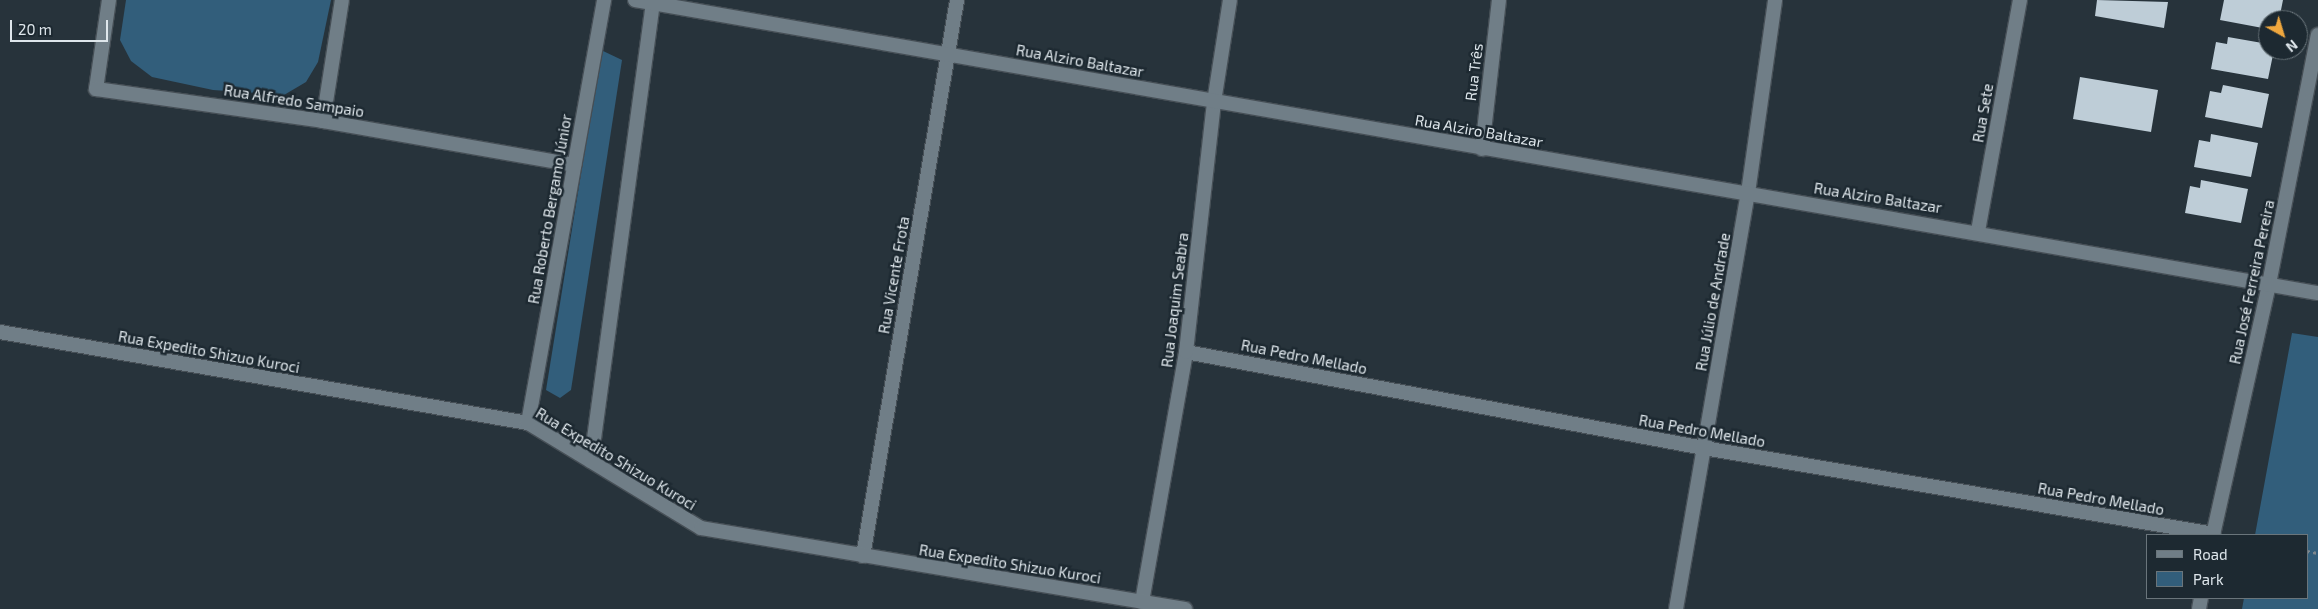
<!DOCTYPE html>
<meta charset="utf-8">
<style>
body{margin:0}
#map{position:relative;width:2318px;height:609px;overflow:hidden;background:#27333b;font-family:"Exo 2",sans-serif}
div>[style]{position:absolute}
.green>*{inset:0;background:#325e7b}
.building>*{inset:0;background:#becdd7}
.path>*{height:3px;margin-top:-1.5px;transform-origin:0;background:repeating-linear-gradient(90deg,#7d878e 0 2.5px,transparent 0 6.5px)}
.roads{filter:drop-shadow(1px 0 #464f56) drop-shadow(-1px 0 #464f56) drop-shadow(0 1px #464f56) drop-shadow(0 -1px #464f56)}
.minor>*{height:14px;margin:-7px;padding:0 7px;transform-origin:7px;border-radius:7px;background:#707e87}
.tertiary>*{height:14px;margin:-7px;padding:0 7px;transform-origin:7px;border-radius:7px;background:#707e87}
span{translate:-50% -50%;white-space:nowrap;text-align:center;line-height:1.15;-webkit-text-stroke:5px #1d2931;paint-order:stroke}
.street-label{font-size:15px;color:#dee6eb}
.legend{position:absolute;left:2146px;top:534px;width:162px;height:65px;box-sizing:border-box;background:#1d2931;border:1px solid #6a757b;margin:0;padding:6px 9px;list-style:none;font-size:15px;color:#dee6eb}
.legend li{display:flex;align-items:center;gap:10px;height:25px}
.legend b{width:25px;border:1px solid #6a757b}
.north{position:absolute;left:2258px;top:10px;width:50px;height:50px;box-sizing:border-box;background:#1d2931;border:1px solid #6a757b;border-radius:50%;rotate:141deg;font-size:14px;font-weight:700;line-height:20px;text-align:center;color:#dee6eb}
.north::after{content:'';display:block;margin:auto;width:18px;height:22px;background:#efa73e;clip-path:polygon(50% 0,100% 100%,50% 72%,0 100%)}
.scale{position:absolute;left:10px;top:20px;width:98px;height:22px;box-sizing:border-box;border:2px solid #dee6eb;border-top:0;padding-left:6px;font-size:15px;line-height:18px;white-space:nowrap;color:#dee6eb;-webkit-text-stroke:4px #1d2931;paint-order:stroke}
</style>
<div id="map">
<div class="green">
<div style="clip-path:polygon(126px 0,331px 0,318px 62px,306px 82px,284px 95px,213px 90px,152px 77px,131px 61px,120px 40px)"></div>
<div style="clip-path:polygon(601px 50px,622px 60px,571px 390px,560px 398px,546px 390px)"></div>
<div style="clip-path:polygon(2292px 333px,2318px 337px,2318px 609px,2242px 609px,2244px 598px,2307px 598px,2307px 535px,2255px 535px)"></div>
</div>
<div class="building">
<div style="clip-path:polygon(2097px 0,2168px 2px,2164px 28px,2095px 16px)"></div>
<div style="clip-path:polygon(2224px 0,2283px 0,2279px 20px,2268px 20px,2268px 29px,2220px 20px)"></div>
<div style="clip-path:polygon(2228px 37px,2268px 44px,2268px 50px,2274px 50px,2268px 79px,2211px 69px,2216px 42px,2227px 44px)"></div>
<div style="clip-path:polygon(2080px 77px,2158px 90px,2151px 132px,2073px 119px)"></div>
<div style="clip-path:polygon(2223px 85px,2269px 94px,2262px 128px,2205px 117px,2210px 91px,2221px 93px)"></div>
<div style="clip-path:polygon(2211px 134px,2258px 143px,2251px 177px,2194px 167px,2199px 140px,2210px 142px)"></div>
<div style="clip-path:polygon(2201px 180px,2248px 189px,2241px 223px,2185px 213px,2190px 186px,2200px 188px)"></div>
</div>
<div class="path">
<div style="left:2307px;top:551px;width:11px;rotate:10deg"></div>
</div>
<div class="roads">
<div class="minor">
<div style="left:109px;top:0;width:90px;rotate:98.3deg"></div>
<div style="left:96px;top:89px;width:229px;rotate:8deg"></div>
<div style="left:323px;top:121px;width:255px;rotate:9.9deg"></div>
<div style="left:323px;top:121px;width:122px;rotate:-81.1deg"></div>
<div style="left:1482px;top:149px;width:150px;rotate:-83.5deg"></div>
<div style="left:1978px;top:231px;width:235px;rotate:-79.7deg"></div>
<div style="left:1186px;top:352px;width:527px;rotate:10.5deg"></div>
<div style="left:1704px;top:448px;width:517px;rotate:9.57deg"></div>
<div style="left:591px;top:461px;width:462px;rotate:-82.3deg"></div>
<div style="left:2213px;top:535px;width:257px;rotate:-77.4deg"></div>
<div style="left:2269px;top:284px;width:254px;rotate:-78.9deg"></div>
<div style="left:863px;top:556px;width:564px;rotate:-80.4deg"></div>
<div style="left:1142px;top:602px;width:254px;rotate:-80deg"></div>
<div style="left:1186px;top:352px;width:252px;rotate:-83.6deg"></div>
<div style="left:1214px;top:102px;width:103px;rotate:-81.1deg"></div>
<div style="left:1676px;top:609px;width:422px;rotate:-80.2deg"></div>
<div style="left:1748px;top:193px;width:195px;rotate:-82deg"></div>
<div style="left:2199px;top:609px;width:11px;rotate:-80deg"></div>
</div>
<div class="tertiary">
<div style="left:635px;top:0;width:1708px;rotate:9.88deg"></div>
<div style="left:0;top:332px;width:536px;rotate:9.78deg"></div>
<div style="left:528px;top:423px;width:202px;rotate:31.3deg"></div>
<div style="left:701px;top:528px;width:491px;rotate:9.5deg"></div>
<div style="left:528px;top:423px;width:430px;rotate:-79.8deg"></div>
</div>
</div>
<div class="street-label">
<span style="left:1080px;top:61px;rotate:10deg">Rua Alziro Baltazar</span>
<span style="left:1474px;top:72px;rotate:-83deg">Rua Três</span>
<span style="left:294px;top:101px;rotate:9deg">Rua Alfredo Sampaio</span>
<span style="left:1983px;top:113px;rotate:-80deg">Rua Sete</span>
<span style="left:1479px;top:131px;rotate:10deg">Rua Alziro Baltazar</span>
<span style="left:1878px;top:198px;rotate:9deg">Rua Alziro Baltazar</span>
<span style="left:550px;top:209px;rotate:-80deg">Rua Roberto Bergamo Júnior</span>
<span style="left:894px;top:275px;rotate:-80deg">Rua Vicente Frota</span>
<span style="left:2252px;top:282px;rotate:-78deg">Rua José Ferreira Pereira</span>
<span style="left:1175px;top:300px;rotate:-83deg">Rua Joaquim Seabra</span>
<span style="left:1713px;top:302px;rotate:-80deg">Rua Júlio de Andrade</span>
<span style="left:209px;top:352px;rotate:10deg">Rua Expedito Shizuo Kuroci</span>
<span style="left:1304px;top:357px;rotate:11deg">Rua Pedro Mellado</span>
<span style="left:1702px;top:431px;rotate:10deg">Rua Pedro Mellado</span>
<span style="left:616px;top:459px;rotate:31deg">Rua Expedito Shizuo Kuroci</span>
<span style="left:2101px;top:499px;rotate:10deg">Rua Pedro Mellado</span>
<span style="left:1010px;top:564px;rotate:9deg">Rua Expedito Shizuo Kuroci</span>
</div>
<ul class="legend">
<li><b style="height:6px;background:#707e87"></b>Road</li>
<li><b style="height:14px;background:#325e7b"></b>Park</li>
</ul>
<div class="north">N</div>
<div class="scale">20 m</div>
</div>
